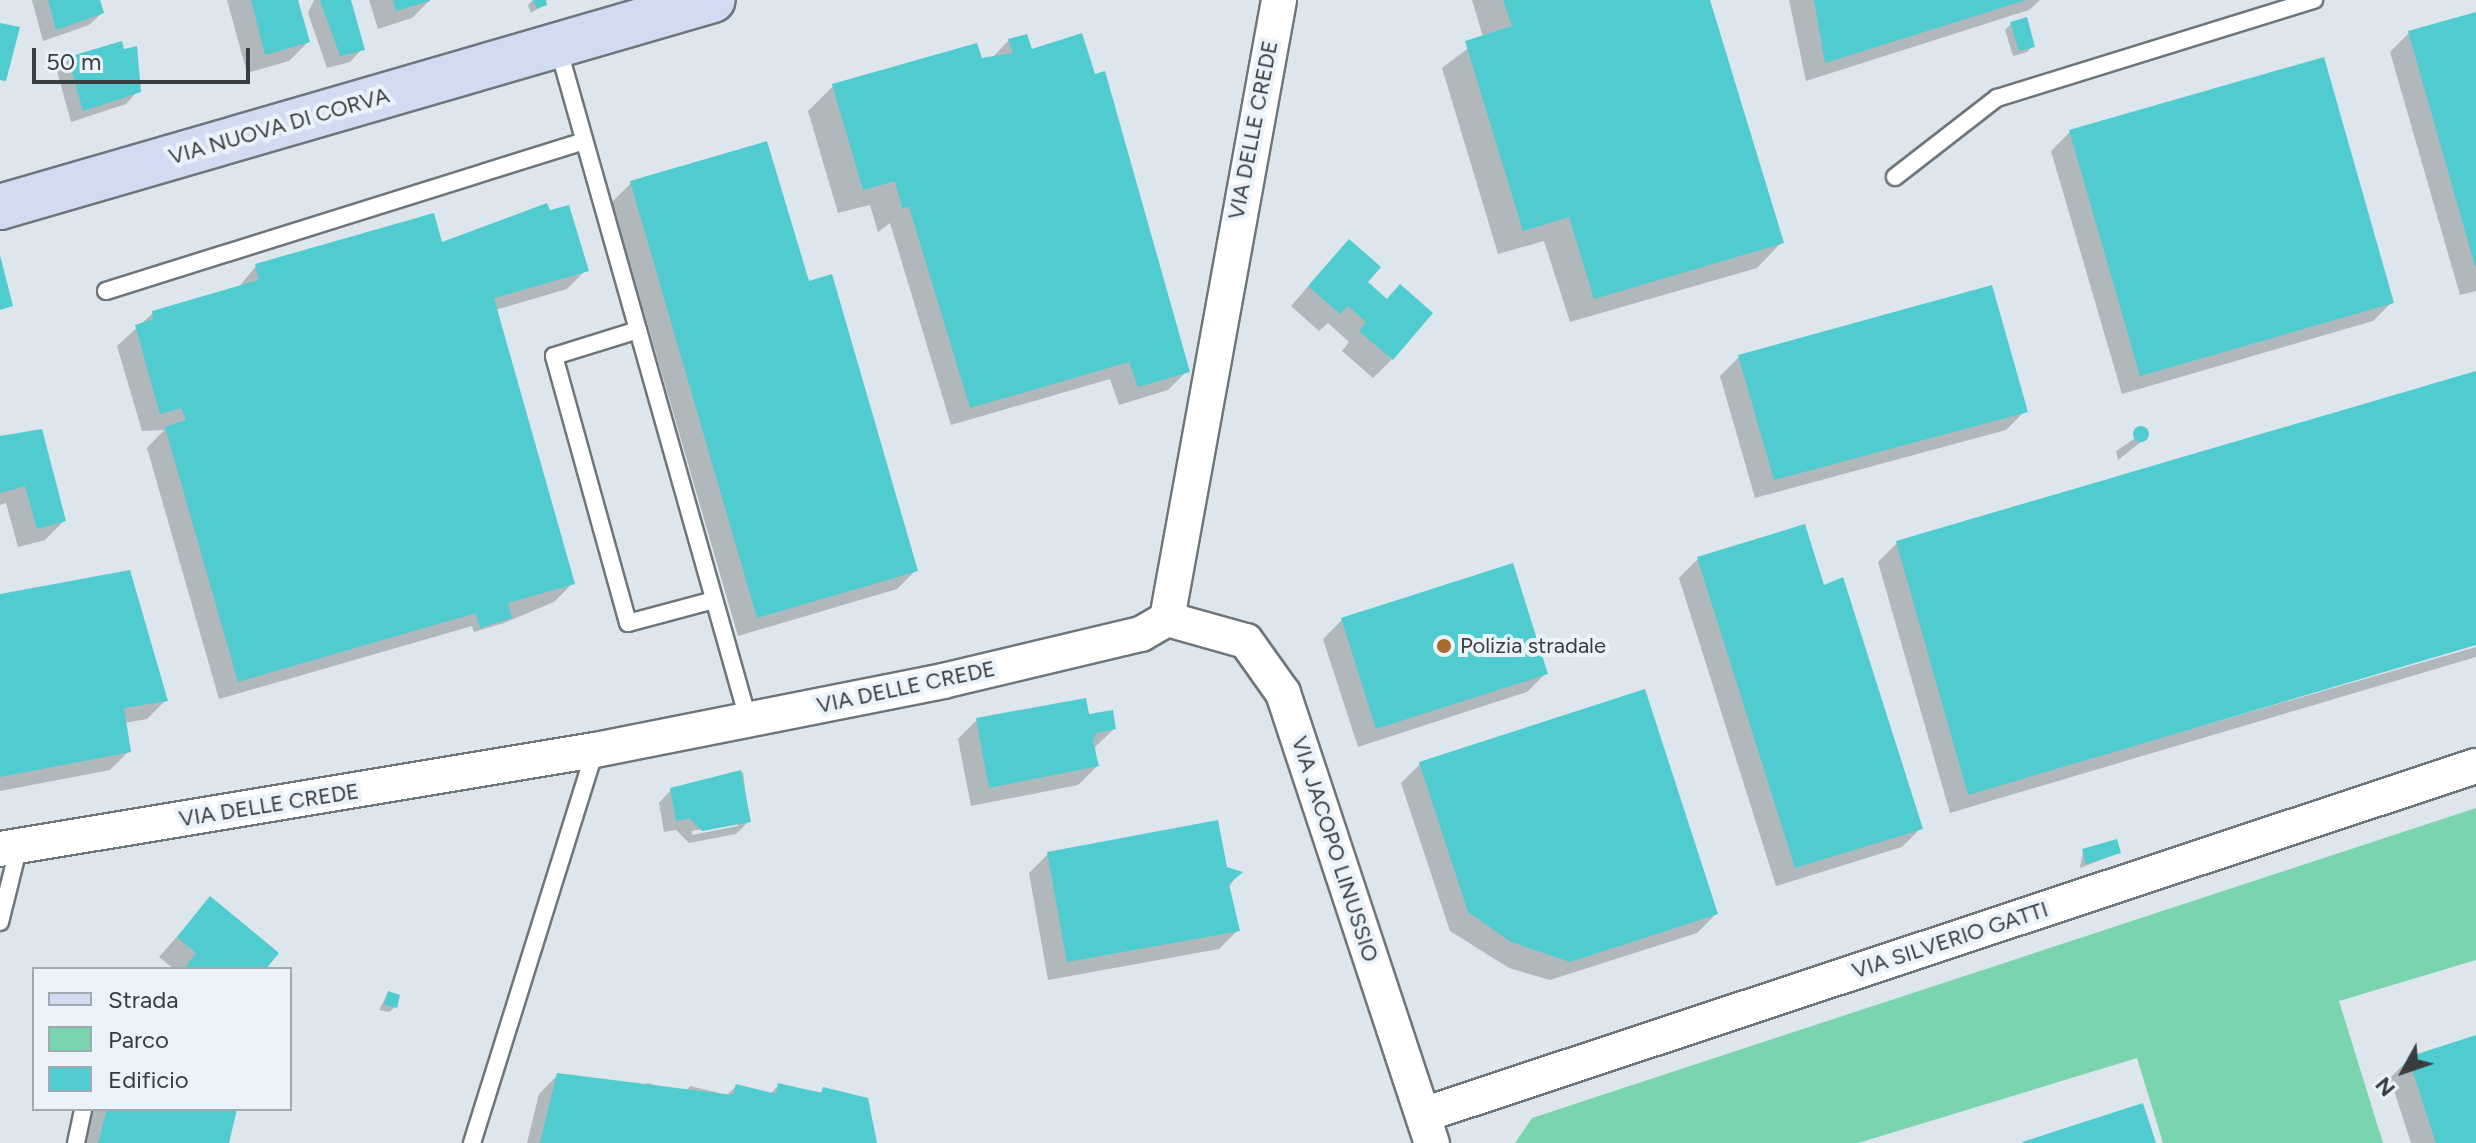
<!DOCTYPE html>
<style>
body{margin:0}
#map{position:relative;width:2476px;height:1143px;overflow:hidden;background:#dce6ec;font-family:Figtree,sans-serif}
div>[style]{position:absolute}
.green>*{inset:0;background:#7ad4ae}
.shadow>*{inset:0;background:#0003}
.building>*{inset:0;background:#50ccd0}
.round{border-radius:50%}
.roads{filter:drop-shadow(2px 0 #6d767b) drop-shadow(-2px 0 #6d767b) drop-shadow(0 2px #6d767b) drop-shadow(0 -2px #6d767b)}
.lane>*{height:16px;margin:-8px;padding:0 8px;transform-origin:8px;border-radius:8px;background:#fff}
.street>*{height:34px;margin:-17px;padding:0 17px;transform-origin:17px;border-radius:17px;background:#fff}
.secondary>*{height:44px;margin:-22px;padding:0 22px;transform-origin:22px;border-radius:22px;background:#d1dbf2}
.dots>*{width:22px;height:22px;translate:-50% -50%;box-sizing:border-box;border:4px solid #e9f3f9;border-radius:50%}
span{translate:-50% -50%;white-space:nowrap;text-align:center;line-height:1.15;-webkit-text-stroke:8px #e9f3f9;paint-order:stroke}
.street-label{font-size:22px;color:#393d3f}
.poi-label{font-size:22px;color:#393d3f}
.left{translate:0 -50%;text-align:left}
.legend{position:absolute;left:32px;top:967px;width:260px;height:144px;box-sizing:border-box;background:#e9f3f9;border:2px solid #a3aaaf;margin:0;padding:10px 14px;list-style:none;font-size:24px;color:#393d3f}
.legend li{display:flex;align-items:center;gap:16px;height:40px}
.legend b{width:40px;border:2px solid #a3aaaf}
.north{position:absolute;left:2364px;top:1031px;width:80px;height:80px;-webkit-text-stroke:6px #e9f3f9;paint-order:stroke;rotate:230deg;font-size:22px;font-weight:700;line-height:32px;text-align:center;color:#393d3f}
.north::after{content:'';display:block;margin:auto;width:28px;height:36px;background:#393d3f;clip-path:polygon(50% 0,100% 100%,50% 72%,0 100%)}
.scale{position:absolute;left:32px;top:48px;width:218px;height:36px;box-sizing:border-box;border:4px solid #393d3f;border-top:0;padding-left:10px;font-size:24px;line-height:28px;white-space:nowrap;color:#393d3f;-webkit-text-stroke:6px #e9f3f9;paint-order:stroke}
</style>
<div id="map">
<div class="green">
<div style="clip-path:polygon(2476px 808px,2476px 960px,2339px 1001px,2383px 1143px,2163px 1143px,2137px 1058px,1858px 1143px,1515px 1143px,1532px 1118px)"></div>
</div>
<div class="shadow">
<div style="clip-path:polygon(32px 0,98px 0,102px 13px,89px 25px,43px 41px)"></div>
<div style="clip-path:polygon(227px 0,296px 0,308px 42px,289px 61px,247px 73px)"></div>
<div style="clip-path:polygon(314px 0,348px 0,362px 49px,350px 62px,327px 68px,308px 13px)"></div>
<div style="clip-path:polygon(369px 0,430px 0,412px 18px,378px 29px)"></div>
<div style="clip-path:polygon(533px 0,545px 4px,531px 13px,528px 5px)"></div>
<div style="clip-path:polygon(1472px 0,1708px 0,1781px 243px,1757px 268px,1570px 322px,1544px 241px,1498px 254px,1442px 68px,1483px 37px)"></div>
<div style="clip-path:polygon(1789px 0,2040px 0,2029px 10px,1806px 81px)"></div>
<div style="clip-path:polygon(2476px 14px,2476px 291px,2460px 295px,2390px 52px,2409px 33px)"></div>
<div style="clip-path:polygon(2011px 24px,2033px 46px,2027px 52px,2013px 56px,2005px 30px)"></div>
<div style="clip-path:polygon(1009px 40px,1030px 52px,1187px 371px,1168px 390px,1119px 405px,1110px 379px,951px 425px,890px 223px,878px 232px,870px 205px,838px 213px,808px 111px,833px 86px,991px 59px)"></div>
<div style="clip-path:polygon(69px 59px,138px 91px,126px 104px,71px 122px,57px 71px)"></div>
<div style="clip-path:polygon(2070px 132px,2392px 302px,2373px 321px,2122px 394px,2051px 151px)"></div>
<div style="clip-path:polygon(631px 183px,807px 284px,916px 570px,897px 589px,738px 636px,612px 202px)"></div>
<div style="clip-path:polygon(546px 205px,586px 270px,567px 289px,495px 310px,573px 583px,554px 602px,504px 623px,474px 632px,472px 626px,219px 699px,147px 448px,164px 430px,142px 431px,117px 346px,153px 313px,238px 288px,256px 266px,441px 245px)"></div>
<div style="clip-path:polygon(1330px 261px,1365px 282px,1392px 359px,1373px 378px,1342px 351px,1349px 342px,1328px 323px,1319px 331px,1291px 306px)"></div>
<div style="clip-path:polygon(1739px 357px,2025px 411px,2006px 430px,1755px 498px,1720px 376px)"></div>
<div style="clip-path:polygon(2476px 373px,2476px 643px,1958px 796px,2476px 647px,2476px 657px,1950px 813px,1878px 562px,1897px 543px)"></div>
<div style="clip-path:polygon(2146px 431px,2146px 438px,2118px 460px,2116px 451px)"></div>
<div style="clip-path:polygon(0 441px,64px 521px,45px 540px,18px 547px,6px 503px,0 505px)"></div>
<div style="clip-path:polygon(1698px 559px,1823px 588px,1921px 828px,1902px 847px,1776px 886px,1679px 578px)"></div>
<div style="clip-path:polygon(0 596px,166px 700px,147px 719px,124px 723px,129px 751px,110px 770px,0 791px)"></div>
<div style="clip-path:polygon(1342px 620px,1546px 673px,1527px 692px,1358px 747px,1323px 639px)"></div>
<div style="clip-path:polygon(1087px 716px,1114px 729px,1095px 747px,1097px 766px,1078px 785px,971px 806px,958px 739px,977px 720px)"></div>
<div style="clip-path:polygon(1420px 764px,1716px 914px,1697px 933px,1550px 980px,1509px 968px,1450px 931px,1401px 783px)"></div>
<div style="clip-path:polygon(evenodd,743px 772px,749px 821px,736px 834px,689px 843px,676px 830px,664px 832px,659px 803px,671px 790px,743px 772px,738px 822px,738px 826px,692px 835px,692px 831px,738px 822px)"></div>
<div style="clip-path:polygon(2083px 851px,2119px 853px,2080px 868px)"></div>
<div style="clip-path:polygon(1048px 854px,1239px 871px,1228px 889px,1238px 930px,1219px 949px,1048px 980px,1029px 873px)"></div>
<div style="clip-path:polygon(210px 899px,262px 969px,174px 969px,159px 957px)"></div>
<div style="clip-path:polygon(388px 993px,395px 1007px,389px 1012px,379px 1010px)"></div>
<div style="clip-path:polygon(2476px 1037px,2476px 1143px,2411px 1143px,2390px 1078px,2409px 1059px)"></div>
<div style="clip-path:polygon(558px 1075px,639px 1091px,647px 1083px,685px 1092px,690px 1086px,727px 1095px,736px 1086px,770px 1094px,779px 1085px,866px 1100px,875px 1143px,527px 1143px,539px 1094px)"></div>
<div style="clip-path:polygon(94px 1109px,235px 1109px,226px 1143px,85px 1143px)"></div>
</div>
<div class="building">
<div style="clip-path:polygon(48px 0,100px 0,104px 13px,56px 30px)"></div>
<div style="clip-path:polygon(251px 0,298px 0,310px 42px,265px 55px)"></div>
<div style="clip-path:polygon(320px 0,351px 0,365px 50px,340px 56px)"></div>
<div style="clip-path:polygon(393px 0,430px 0,430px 1px,396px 11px)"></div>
<div style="clip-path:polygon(533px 0,546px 0,547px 5px,537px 9px)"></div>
<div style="clip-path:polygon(1503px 0,1710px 0,1784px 243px,1594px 299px,1569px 217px,1523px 231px,1465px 41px,1512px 26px)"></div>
<div style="clip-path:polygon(1814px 0,2023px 0,2023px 1px,1825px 63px)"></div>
<div style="clip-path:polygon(2476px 12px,2476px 266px,2475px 266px,2408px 31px)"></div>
<div style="clip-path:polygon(2027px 17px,2035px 47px,2019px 51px,2010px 22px)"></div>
<div style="clip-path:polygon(0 23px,20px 27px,6px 81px,0 80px)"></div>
<div style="clip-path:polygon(1082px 33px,1095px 74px,1105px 71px,1190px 372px,1138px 387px,1129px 362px,970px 408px,909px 207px,902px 208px,895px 181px,863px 190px,832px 84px,977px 43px,982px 58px,1013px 53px,1008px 39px,1027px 34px,1032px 49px)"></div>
<div style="clip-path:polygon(122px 41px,124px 49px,137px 46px,141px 92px,83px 111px,68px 57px)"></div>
<div style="clip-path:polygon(2324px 57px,2394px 303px,2140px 376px,2069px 130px)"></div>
<div style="clip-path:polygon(767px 141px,809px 281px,832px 274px,918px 571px,757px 618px,630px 181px)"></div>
<div style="clip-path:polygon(547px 203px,550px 210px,569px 205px,589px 271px,494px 298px,575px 584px,508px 603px,512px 618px,480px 628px,476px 613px,238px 682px,165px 427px,186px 420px,181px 408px,160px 414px,135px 325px,153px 319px,152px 311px,259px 280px,255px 264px,434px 213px,442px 242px)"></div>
<div style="clip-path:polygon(1349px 239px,1381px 267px,1368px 282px,1387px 299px,1400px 284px,1433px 313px,1393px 360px,1359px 331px,1366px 322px,1348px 306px,1340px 314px,1308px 286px)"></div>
<div style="clip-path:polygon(0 255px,13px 306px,0 310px)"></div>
<div style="clip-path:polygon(1992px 285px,2028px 412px,1774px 480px,1738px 355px)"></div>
<div style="clip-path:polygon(2476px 371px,2476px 645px,1968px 795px,1896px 541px)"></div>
<div class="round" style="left:2133px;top:426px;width:16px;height:16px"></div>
<div style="clip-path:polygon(42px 429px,66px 521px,37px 529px,25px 486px,0 493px,0 436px)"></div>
<div style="clip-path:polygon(1805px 524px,1824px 585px,1843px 577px,1923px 829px,1795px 868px,1697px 557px)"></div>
<div style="clip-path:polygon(1513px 563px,1548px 674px,1376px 729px,1341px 618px)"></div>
<div style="clip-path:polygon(130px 570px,168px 701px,124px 708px,131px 752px,0 777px,0 594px)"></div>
<div style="clip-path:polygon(1645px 689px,1718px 914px,1570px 962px,1511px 942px,1468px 912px,1419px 762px)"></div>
<div style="clip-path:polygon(1086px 698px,1089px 714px,1113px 710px,1116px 729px,1096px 733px,1093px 742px,1099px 766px,989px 788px,976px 718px)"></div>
<div style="clip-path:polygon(741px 770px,751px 822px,702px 831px,689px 818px,676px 821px,670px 788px)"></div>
<div style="clip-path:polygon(1218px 820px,1227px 867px,1243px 872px,1229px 884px,1240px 931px,1067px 962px,1047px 852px)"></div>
<div style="clip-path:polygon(2117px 839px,2121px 853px,2086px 864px,2082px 849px)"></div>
<div style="clip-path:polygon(210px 896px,279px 953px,266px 969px,184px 969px,196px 953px,177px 937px)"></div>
<div style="clip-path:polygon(388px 991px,400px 995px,397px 1008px,384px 1004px)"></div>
<div style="clip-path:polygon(2476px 1035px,2476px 1143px,2436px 1143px,2408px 1057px)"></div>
<div style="clip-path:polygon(557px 1073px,733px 1095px,736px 1084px,776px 1094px,778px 1083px,821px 1093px,823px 1087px,868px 1098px,877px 1143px,540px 1143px)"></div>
<div style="clip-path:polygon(2143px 1103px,2156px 1143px,2023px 1143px,2022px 1142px)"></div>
<div style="clip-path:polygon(107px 1109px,237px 1109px,229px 1143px,98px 1143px)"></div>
</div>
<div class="roads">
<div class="lane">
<div style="left:558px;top:47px;width:698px;rotate:74.21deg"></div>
<div style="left:1895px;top:177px;width:129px;rotate:-37.8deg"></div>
<div style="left:1997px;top:98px;width:332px;rotate:-17.2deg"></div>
<div style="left:106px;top:291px;width:501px;rotate:-17.42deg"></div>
<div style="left:638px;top:330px;width:88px;rotate:162.8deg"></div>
<div style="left:554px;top:356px;width:277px;rotate:74.5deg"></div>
<div style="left:628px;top:623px;width:89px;rotate:-15deg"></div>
<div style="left:0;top:922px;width:78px;rotate:-76deg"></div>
<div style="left:76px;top:1143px;width:35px;rotate:-78deg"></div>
<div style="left:472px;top:1143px;width:412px;rotate:-72.6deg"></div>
</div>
<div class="street">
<div style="left:1167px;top:619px;width:629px;rotate:-79.74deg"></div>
<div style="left:1167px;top:619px;width:82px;rotate:15.6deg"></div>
<div style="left:1246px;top:641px;width:64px;rotate:54.6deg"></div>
<div style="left:1283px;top:693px;width:474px;rotate:71.7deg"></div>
<div style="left:0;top:849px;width:603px;rotate:-9.45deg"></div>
<div style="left:595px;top:750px;width:355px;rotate:-11.2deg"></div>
<div style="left:943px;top:681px;width:204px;rotate:-13.4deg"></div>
<div style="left:1141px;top:634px;width:30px;rotate:-30deg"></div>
<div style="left:1423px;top:1115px;width:1109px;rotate:-18.34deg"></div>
</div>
<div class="secondary">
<div style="left:0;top:207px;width:742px;rotate:-16.19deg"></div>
</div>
</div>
<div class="dots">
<div style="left:1444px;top:646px;background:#a66c2b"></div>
</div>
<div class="street-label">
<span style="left:279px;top:126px;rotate:-16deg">VIA NUOVA DI CORVA</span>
<span style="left:1253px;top:130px;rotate:-79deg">VIA DELLE CREDE</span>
<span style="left:906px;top:687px;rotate:-12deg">VIA DELLE CREDE</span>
<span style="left:269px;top:805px;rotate:-9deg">VIA DELLE CREDE</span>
<span style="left:1335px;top:849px;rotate:72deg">VIA JACOPO LINUSSIO</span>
<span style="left:1950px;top:940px;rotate:-18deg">VIA SILVERIO GATTI</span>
</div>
<div class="poi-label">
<span class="left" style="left:1460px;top:646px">Polizia stradale</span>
</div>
<ul class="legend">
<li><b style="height:10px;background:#d1dbf2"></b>Strada</li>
<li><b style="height:22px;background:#7ad4ae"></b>Parco</li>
<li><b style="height:22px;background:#50ccd0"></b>Edificio</li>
</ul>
<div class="north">N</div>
<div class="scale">50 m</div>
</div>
